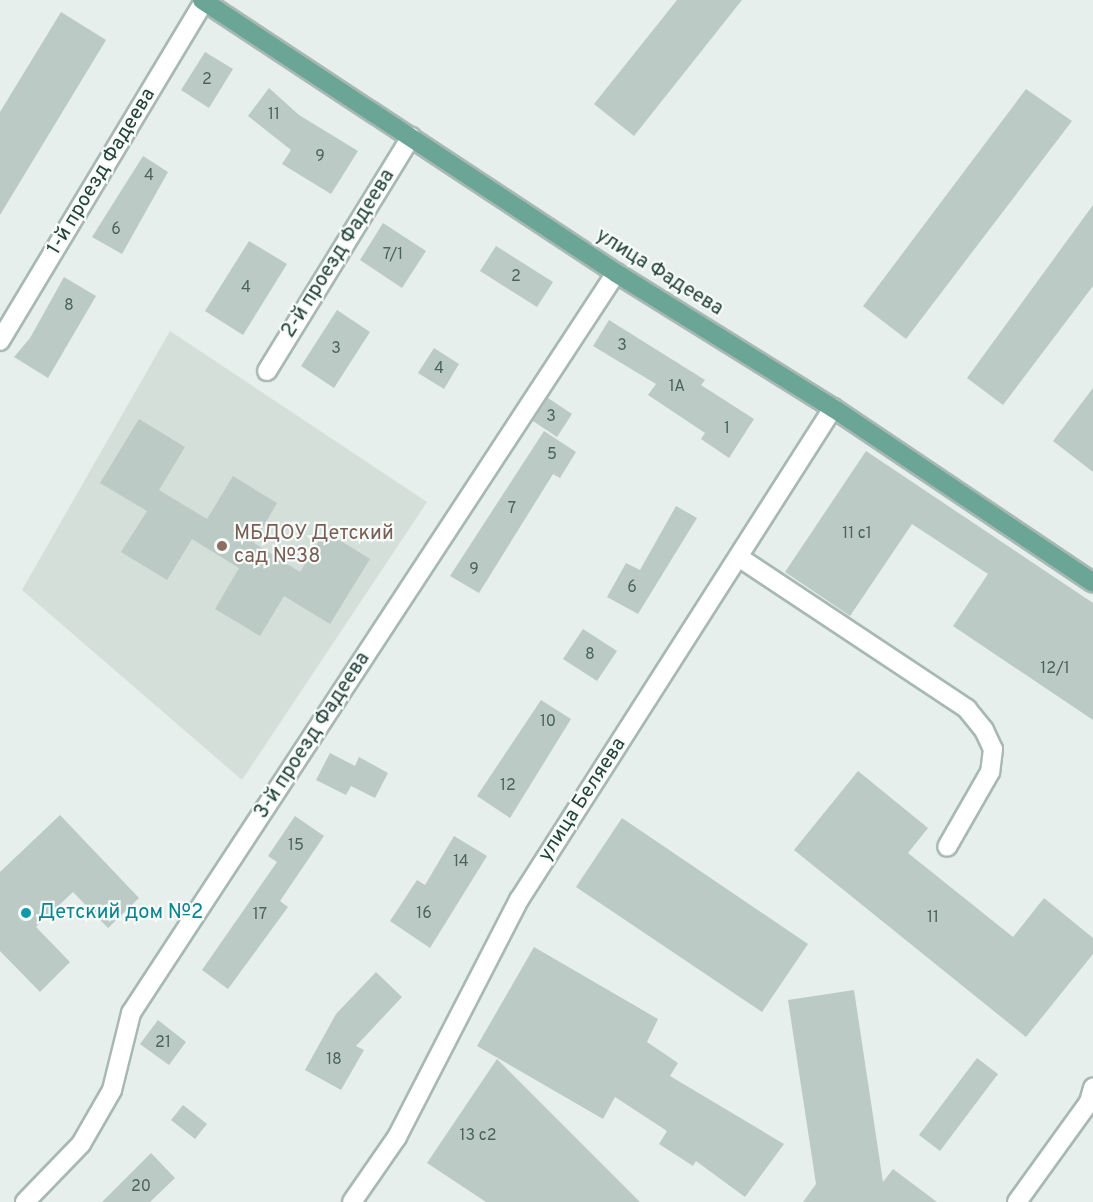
<!DOCTYPE html>
<meta charset="utf-8">
<style>
body{margin:0}
#map{position:relative;width:1093px;height:1202px;overflow:hidden;background:#e6efeb;font-family:Overpass,sans-serif}
div>[style]{position:absolute}
.built>*{inset:0;background:#d4dfda}
.building>*{inset:0;background:#bbcac4}
.roads{filter:drop-shadow(2px 0 #a8b8b2) drop-shadow(-2px 0 #a8b8b2) drop-shadow(0 2px #a8b8b2) drop-shadow(0 -2px #a8b8b2)}
.minor>*{height:18px;margin:-9px;padding:0 9px;transform-origin:9px;border-radius:9px;background:#fff}
.major>*{height:18px;margin:-9px;padding:0 9px;transform-origin:9px;border-radius:9px;background:#6aa596}
.dots>*{width:16px;height:16px;translate:-50% -50%;box-sizing:border-box;border:3px solid #f7fbf9;border-radius:50%}
span{translate:-50% -50%;white-space:nowrap;text-align:center;line-height:1.15;-webkit-text-stroke:4.5px #f7fbf9;paint-order:stroke}
.number-label{font-size:16px;color:#4a645c}
.number-label span{-webkit-text-stroke-width:0}
.street-label{font-size:20px;color:#24423a}
.education-label{font-size:20px;color:#785e54}
.left{translate:0 -50%;text-align:left}
.culture-label{font-size:20px;color:#0d838f}
</style>
<div id="map">
<div class="built">
<div style="clip-path:polygon(170px 331px,427px 502px,242px 780px,22px 590px)"></div>
</div>
<div class="building">
<div style="clip-path:polygon(677px 0,742px 0,634px 136px,594px 104px)"></div>
<div style="clip-path:polygon(61px 12px,106px 40px,0 215px,0 112px)"></div>
<div style="clip-path:polygon(205px 52px,233px 69px,209px 108px,181px 90px)"></div>
<div style="clip-path:polygon(269px 88px,299px 115px,358px 151px,331px 194px,282px 164px,291px 150px,248px 116px)"></div>
<div style="clip-path:polygon(1026px 89px,1072px 121px,906px 339px,863px 306px)"></div>
<div style="clip-path:polygon(143px 156px,168px 172px,122px 254px,92px 237px)"></div>
<div style="clip-path:polygon(1093px 205px,1093px 286px,1003px 405px,967px 378px)"></div>
<div style="clip-path:polygon(383px 223px,426px 251px,402px 288px,360px 260px)"></div>
<div style="clip-path:polygon(249px 241px,287px 264px,243px 335px,205px 311px)"></div>
<div style="clip-path:polygon(496px 246px,553px 282px,537px 307px,480px 271px)"></div>
<div style="clip-path:polygon(64px 277px,96px 296px,48px 378px,14px 357px,30px 338px)"></div>
<div style="clip-path:polygon(337px 310px,370px 332px,334px 388px,301px 366px)"></div>
<div style="clip-path:polygon(609px 320px,705px 380px,701px 385px,754px 419px,729px 458px,701px 439px,705px 433px,648px 395px,656px 384px,593px 346px)"></div>
<div style="clip-path:polygon(434px 348px,459px 364px,444px 389px,418px 373px)"></div>
<div style="clip-path:polygon(1093px 388px,1093px 472px,1053px 441px)"></div>
<div style="clip-path:polygon(548px 398px,572px 414px,557px 437px,533px 421px)"></div>
<div style="clip-path:polygon(139px 419px,185px 447px,159px 490px,207px 519px,233px 476px,277px 503px,254px 543px,300px 572px,325px 531px,370px 559px,330px 624px,284px 596px,260px 636px,215px 609px,239px 568px,192px 539px,167px 580px,121px 552px,147px 511px,100px 483px)"></div>
<div style="clip-path:polygon(544px 431px,576px 452px,560px 478px,553px 474px,479px 593px,450px 576px)"></div>
<div style="clip-path:polygon(866px 451px,1093px 603px,1093px 720px,953px 626px,988px 574px,912px 524px,850px 616px,785px 572px)"></div>
<div style="clip-path:polygon(676px 506px,697px 518px,638px 614px,607px 597px,626px 563px,640px 570px)"></div>
<div style="clip-path:polygon(583px 629px,617px 651px,597px 681px,563px 659px)"></div>
<div style="clip-path:polygon(541px 700px,571px 719px,510px 818px,477px 796px)"></div>
<div style="clip-path:polygon(330px 753px,355px 766px,359px 757px,388px 773px,375px 798px,351px 786px,346px 795px,316px 780px)"></div>
<div style="clip-path:polygon(858px 771px,928px 828px,908px 853px,1013px 937px,1044px 898px,1093px 938px,1093px 954px,1026px 1037px,794px 850px)"></div>
<div style="clip-path:polygon(60px 815px,139px 898px,108px 928px,73px 892px,36px 927px,70px 962px,40px 992px,0 951px,0 872px)"></div>
<div style="clip-path:polygon(295px 816px,324px 836px,280px 901px,288px 907px,228px 989px,202px 970px,277px 862px,268px 856px)"></div>
<div style="clip-path:polygon(622px 818px,808px 944px,762px 1012px,576px 887px)"></div>
<div style="clip-path:polygon(454px 836px,487px 856px,430px 948px,390px 921px,417px 880px,425px 885px)"></div>
<div style="clip-path:polygon(534px 947px,658px 1019px,647px 1042px,678px 1063px,670px 1076px,784px 1144px,745px 1197px,696px 1161px,693px 1166px,659px 1144px,667px 1131px,615px 1097px,603px 1119px,477px 1046px)"></div>
<div style="clip-path:polygon(376px 972px,402px 997px,356px 1046px,364px 1050px,341px 1090px,305px 1070px,336px 1014px)"></div>
<div style="clip-path:polygon(854px 990px,883px 1182px,893px 1169px,937px 1202px,803px 1202px,816px 1184px,788px 1000px)"></div>
<div style="clip-path:polygon(158px 1020px,186px 1042px,169px 1065px,140px 1044px)"></div>
<div style="clip-path:polygon(977px 1058px,998px 1074px,940px 1151px,919px 1135px)"></div>
<div style="clip-path:polygon(497px 1059px,640px 1202px,486px 1202px,427px 1163px)"></div>
<div style="clip-path:polygon(183px 1105px,207px 1124px,195px 1139px,171px 1120px)"></div>
<div style="clip-path:polygon(151px 1153px,175px 1178px,150px 1202px,102px 1202px)"></div>
</div>
<div class="roads">
<div class="minor">
<div style="left:0;top:341px;width:396px;rotate:-59deg"></div>
<div style="left:267px;top:371px;width:275px;rotate:-58.4deg"></div>
<div style="left:740px;top:558px;width:273px;rotate:33.6deg"></div>
<div style="left:967px;top:709px;width:27px;rotate:51deg"></div>
<div style="left:984px;top:730px;width:21px;rotate:65deg"></div>
<div style="left:993px;top:749px;width:23px;rotate:97deg"></div>
<div style="left:990px;top:772px;width:86px;rotate:119.8deg"></div>
<div style="left:25px;top:1202px;width:81px;rotate:-46deg"></div>
<div style="left:81px;top:1144px;width:62px;rotate:-60.1deg"></div>
<div style="left:112px;top:1090px;width:79px;rotate:-76.1deg"></div>
<div style="left:131px;top:1013px;width:885px;rotate:-56.76deg"></div>
<div style="left:352px;top:1202px;width:79px;rotate:-55.3deg"></div>
<div style="left:397px;top:1137px;width:267px;rotate:-62.8deg"></div>
<div style="left:519px;top:900px;width:584px;rotate:-57.45deg"></div>
<div style="left:1017px;top:1202px;width:123px;rotate:-54.2deg"></div>
<div style="left:1089px;top:1102px;width:15px;rotate:-74deg"></div>
</div>
<div class="major">
<div style="left:202px;top:0;width:496px;rotate:33.4deg"></div>
<div style="left:616px;top:273px;width:256px;rotate:31.9deg"></div>
<div style="left:833px;top:408px;width:313px;rotate:33.9deg"></div>
</div>
</div>
<div class="dots">
<div style="left:222px;top:546px;background:#8d6e63"></div>
<div style="left:26px;top:913px;background:#0f9aa8"></div>
</div>
<div class="number-label">
<span style="left:207px;top:80px">2</span>
<span style="left:274px;top:115px">11</span>
<span style="left:320px;top:157px">9</span>
<span style="left:149px;top:176px">4</span>
<span style="left:116px;top:230px">6</span>
<span style="left:393px;top:255px">7/1</span>
<span style="left:516px;top:277px">2</span>
<span style="left:246px;top:288px">4</span>
<span style="left:69px;top:306px">8</span>
<span style="left:622px;top:346px">3</span>
<span style="left:336px;top:349px">3</span>
<span style="left:439px;top:369px">4</span>
<span style="left:677px;top:387px">1А</span>
<span style="left:551px;top:417px">3</span>
<span style="left:727px;top:429px">1</span>
<span style="left:552px;top:455px">5</span>
<span style="left:512px;top:509px">7</span>
<span style="left:857px;top:534px">11 с1</span>
<span style="left:474px;top:570px">9</span>
<span style="left:632px;top:588px">6</span>
<span style="left:590px;top:655px">8</span>
<span style="left:1055px;top:669px">12/1</span>
<span style="left:548px;top:722px">10</span>
<span style="left:508px;top:786px">12</span>
<span style="left:296px;top:846px">15</span>
<span style="left:461px;top:862px">14</span>
<span style="left:424px;top:914px">16</span>
<span style="left:260px;top:915px">17</span>
<span style="left:933px;top:918px">11</span>
<span style="left:163px;top:1043px">21</span>
<span style="left:334px;top:1060px">18</span>
<span style="left:478px;top:1136px">13 с2</span>
<span style="left:141px;top:1187px">20</span>
</div>
<div class="street-label">
<span style="left:102px;top:172px;rotate:-59deg">1-й проезд Фадеева</span>
<span style="left:339px;top:254px;rotate:-58deg">2-й проезд Фадеева</span>
<span style="left:659px;top:273px;rotate:32deg">улица Фадеева</span>
<span style="left:313px;top:736px;rotate:-57deg">3-й проезд Фадеева</span>
<span style="left:583px;top:800px;rotate:-57deg">улица Беляева</span>
</div>
<div class="education-label">
<span class="left" style="left:234px;top:546px">МБДОУ Детский<br>сад №38</span>
</div>
<div class="culture-label">
<span class="left" style="left:38px;top:913px">Детский дом №2</span>
</div>
</div>
